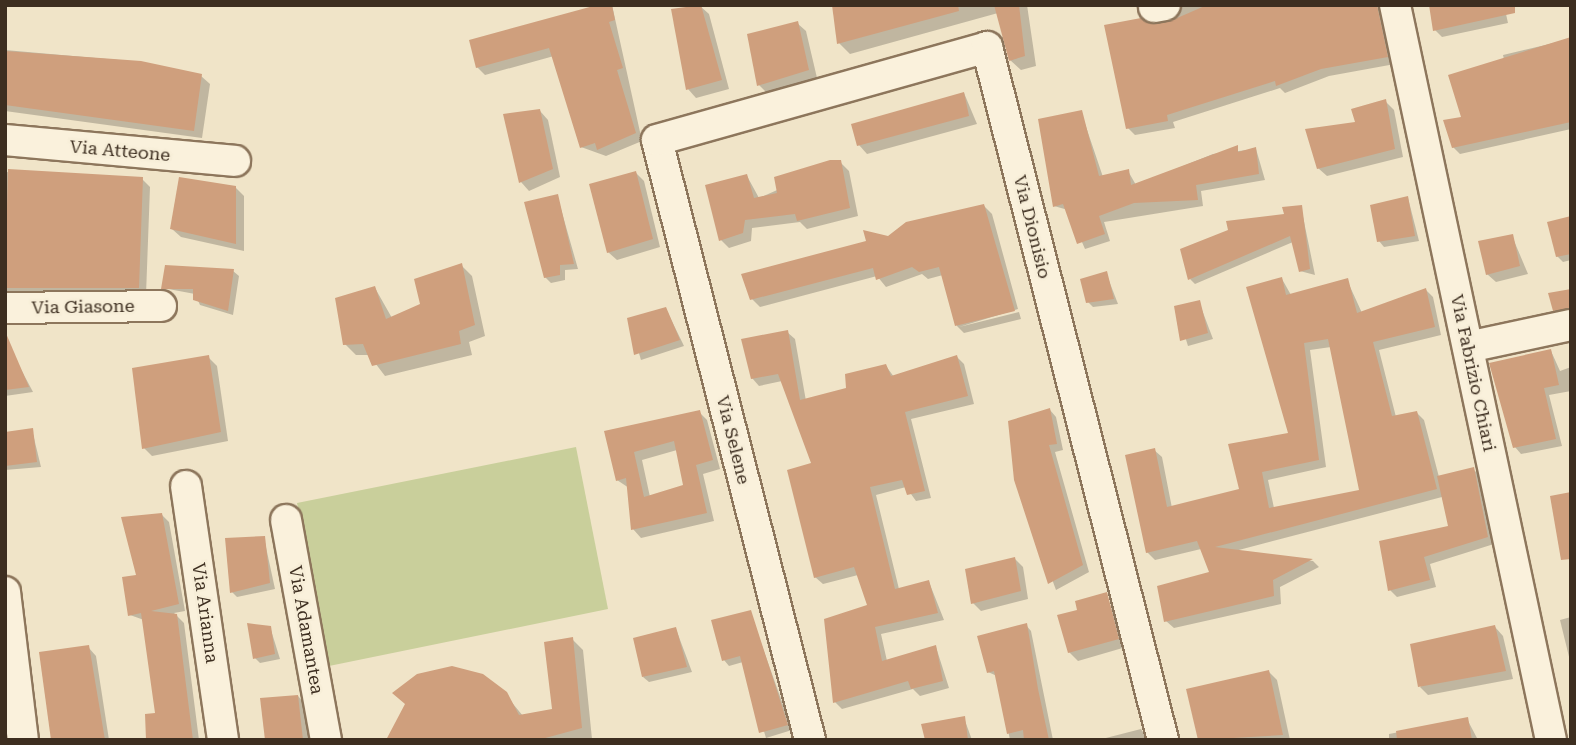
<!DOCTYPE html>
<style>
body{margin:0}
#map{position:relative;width:1576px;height:745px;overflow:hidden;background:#f0e4c8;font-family:"Roboto Serif",serif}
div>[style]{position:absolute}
.green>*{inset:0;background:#c9cf9b}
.shadow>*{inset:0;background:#0003}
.building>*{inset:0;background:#cf9f7d}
.roads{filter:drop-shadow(2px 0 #8d765c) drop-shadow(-2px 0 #8d765c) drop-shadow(0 2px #8d765c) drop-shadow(0 -2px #8d765c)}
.minor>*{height:30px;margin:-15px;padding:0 15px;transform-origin:15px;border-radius:15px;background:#faf1dc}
span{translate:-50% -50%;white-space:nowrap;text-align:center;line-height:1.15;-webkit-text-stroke:5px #f7eed8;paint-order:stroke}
.street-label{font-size:18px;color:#3d2e20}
.frame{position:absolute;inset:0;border:7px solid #3d2e20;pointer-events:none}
</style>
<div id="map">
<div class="green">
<div style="clip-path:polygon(576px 447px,608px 609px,329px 666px,297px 503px)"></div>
</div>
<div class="shadow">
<div style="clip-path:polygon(612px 5px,642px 141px,606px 156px,581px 147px,554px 56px,485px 75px,477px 67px)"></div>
<div style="clip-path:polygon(834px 5px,1027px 5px,1036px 66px,1021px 70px,1010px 60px,998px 13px,850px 54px,839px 43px)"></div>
<div style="clip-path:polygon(1183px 5px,1383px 5px,1395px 64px,1329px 76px,1285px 93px,1280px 88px,1173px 122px,1175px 128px,1135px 135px,1128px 128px,1169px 24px)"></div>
<div style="clip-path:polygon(1504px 5px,1508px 23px,1442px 37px,1435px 30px)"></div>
<div style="clip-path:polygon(700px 6px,709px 14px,729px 89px,696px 98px,688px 89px)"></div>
<div style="clip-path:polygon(797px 23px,806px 31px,817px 78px,767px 93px,759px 85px)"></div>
<div style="clip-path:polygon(1571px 39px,1571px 129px,1460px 154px,1453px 147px,1463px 119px,1505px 64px,1503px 55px)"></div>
<div style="clip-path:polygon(5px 50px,141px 62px,201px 76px,210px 84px,202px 138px,5px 111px)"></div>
<div style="clip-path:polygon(964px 93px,977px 124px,867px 154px,859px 145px)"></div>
<div style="clip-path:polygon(1385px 101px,1394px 110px,1403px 157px,1327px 176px,1318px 168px)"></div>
<div style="clip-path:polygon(540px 111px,548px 120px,560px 177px,529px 191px,521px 182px,505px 115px)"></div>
<div style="clip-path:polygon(1081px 112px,1103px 177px,1128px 171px,1136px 185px,1213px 154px,1256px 149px,1265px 180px,1201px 191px,1203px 206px,1104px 222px,1110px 241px,1085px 249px,1068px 210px,1054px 206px)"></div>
<div style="clip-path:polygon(840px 162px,849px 171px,858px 216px,807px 229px,800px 222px,752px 228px,751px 241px,729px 248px,721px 240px,747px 176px,759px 198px)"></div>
<div style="clip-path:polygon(5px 172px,142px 179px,150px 187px,146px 295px,5px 295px,5px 239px,39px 237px,5px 228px)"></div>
<div style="clip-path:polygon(636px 173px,644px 181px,660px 247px,617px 260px,608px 252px)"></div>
<div style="clip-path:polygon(235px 187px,244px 196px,244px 251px,181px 237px,172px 229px)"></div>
<div style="clip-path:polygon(557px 195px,578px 269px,565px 270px,565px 280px,551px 283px,545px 277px)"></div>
<div style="clip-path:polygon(1408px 198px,1419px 241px,1384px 247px,1379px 241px)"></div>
<div style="clip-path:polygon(984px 206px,992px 214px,1018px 309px,959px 327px,1019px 312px,1021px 319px,964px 333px,957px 326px,943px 275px,928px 279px,922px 274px,886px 287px,877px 276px,760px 307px,752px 299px,888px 237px)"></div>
<div style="clip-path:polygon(1301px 207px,1315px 275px,1300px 271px,1293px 242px,1195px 284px,1190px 279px)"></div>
<div style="clip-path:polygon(1571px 218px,1571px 260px,1563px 262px,1557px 256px)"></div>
<div style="clip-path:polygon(1512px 236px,1528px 274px,1496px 282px,1487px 274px)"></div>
<div style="clip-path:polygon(461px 265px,472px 276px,485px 336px,469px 342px,472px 355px,385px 376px,369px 355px,356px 355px,345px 344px,375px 288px,392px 318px,422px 305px)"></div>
<div style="clip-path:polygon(233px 271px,239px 276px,233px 315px,200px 305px,195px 294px,163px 288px)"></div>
<div style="clip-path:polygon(1106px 273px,1118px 304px,1093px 307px,1088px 302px)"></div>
<div style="clip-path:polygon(evenodd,1282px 279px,1291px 295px,1347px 280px,1362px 313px,1426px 290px,1433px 297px,1441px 335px,1379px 350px,1396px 417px,1417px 413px,1424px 420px,1439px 477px,1473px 469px,1480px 476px,1494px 544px,1430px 564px,1436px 587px,1397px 597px,1390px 590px,1450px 527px,1442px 497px,1235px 551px,1313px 561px,1319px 567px,1280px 587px,1281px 604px,1174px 628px,1166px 621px,1211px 573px,1201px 549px,1155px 560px,1147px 552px,1154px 450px,1162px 457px,1172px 508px,1242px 491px,1290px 434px,1282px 279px,1331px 347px,1361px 491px,1274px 508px,1268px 480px,1326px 467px,1310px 350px,1331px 347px)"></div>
<div style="clip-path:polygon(1571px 291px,1571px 314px,1560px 316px,1554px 310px)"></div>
<div style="clip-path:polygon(1199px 302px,1213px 339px,1188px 346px,1176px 307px)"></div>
<div style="clip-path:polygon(666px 309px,684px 346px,641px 360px,629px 320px)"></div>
<div style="clip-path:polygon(787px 332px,795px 339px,806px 401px,848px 390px,886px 366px,894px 377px,957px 357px,964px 364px,974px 404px,911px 419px,931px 498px,916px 501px,906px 487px,876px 495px,899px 589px,929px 582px,944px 620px,881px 634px,887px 661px,936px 647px,949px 688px,920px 696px,913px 689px,842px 709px,835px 702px,870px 606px,858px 575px,823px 584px,815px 577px,814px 464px,782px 381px,759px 386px,752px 378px)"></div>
<div style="clip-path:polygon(1551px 351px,1560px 371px,1571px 367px,1571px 391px,1549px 395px,1562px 446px,1521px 454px,1515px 447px)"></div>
<div style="clip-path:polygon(208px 357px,217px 366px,228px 441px,152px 456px,144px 448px)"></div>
<div style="clip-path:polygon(15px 358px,33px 392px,5px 396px,5px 359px)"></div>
<div style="clip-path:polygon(1050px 410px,1056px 417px,1063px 450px,1055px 452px,1089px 572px,1056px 590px,1015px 479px)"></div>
<div style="clip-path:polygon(evenodd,699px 412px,707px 420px,720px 469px,703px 474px,714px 521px,641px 538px,633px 529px,629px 488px,617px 480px,606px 432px,699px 412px,677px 450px,685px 486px,650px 497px,642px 460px,677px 450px)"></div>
<div style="clip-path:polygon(32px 430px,41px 467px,5px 470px,5px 433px)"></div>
<div style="clip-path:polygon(162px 515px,169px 522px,185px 611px,174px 613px,184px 623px,199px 740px,147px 740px,156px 714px,144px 620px,130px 615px)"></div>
<div style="clip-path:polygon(264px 538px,275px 589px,237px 597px,232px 592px)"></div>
<div style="clip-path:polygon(1015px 559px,1023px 567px,1028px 599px,981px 611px,973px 603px)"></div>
<div style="clip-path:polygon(1106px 594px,1126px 647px,1078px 661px,1069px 652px,1079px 611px)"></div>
<div style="clip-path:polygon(750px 612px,792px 730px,766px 738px,743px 662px,729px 666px,724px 660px)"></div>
<div style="clip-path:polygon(1571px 617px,1571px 665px,1560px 620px)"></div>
<div style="clip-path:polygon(1026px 625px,1031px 631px,1053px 740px,1010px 740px,997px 676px,988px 672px)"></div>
<div style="clip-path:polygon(270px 627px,280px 659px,260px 663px,255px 658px)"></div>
<div style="clip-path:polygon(1495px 627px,1503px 636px,1513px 679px,1428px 695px,1420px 687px)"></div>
<div style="clip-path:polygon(676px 629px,692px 672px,649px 682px,643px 677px)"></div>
<div style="clip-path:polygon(572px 639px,583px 650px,592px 739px,392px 740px,505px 694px,523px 716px,553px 710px)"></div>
<div style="clip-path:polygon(88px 647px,96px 656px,109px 740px,51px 740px)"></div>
<div style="clip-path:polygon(1269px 672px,1277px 680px,1290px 740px,1200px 740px)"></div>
<div style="clip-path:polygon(298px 696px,306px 705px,313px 740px,267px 740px)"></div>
<div style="clip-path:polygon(964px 718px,972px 740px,927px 740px)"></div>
<div style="clip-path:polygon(1467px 719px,1478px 740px,1389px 740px,1389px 734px)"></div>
<div style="clip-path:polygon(1141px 729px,1148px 740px,1098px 740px)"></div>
</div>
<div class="building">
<div style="clip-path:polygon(597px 5px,612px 5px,615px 20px,609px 22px,623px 68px,617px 70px,636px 133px,597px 150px,595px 143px,580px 148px,549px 48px,476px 68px,469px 40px)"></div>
<div style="clip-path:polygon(701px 5px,722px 80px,686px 90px,671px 9px)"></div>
<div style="clip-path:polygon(832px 5px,958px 5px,959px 11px,837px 44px)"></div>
<div style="clip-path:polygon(994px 5px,1019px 5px,1025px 56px,1009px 61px)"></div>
<div style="clip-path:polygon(1207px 5px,1377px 5px,1388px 57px,1321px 69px,1276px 86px,1275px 81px,1167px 115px,1168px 121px,1126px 129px,1104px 25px,1141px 18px,1168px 22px)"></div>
<div style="clip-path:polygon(1429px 5px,1515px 5px,1515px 13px,1433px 31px)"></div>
<div style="clip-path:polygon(798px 21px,809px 70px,757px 86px,747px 34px)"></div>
<div style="clip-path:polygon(1571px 37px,1571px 122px,1452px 148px,1443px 120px,1461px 117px,1448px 75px)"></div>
<div style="clip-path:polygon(5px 51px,141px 61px,202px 74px,194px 131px,5px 105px)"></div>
<div style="clip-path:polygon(964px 92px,969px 116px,857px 146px,851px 124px)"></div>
<div style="clip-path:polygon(1386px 99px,1395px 149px,1317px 169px,1305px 129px,1355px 122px,1351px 109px)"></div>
<div style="clip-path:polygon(540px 109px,553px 169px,519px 183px,503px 114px)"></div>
<div style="clip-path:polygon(1082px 110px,1099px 176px,1129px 169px,1131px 185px,1238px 145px,1238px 152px,1256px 147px,1259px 174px,1196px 185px,1198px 200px,1134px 203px,1099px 216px,1105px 234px,1077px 244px,1063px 204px,1053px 207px,1038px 119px)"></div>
<div style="clip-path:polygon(830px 160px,841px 160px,850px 208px,797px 221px,795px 214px,745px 220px,743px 233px,719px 241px,705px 185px,747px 174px,754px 198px,777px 193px,774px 177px)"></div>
<div style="clip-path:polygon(8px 169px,143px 177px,139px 288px,5px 288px)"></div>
<div style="clip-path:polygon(636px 171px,653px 239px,607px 253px,589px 184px)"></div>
<div style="clip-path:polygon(179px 177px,236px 186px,236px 244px,170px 229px)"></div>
<div style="clip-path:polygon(558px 194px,574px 264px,560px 265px,560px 275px,544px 278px,524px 202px)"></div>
<div style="clip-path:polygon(1408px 196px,1415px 236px,1377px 242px,1370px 205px)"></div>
<div style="clip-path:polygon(984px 204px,1015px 311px,955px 326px,939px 267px,919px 272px,912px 267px,876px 280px,873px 268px,750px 300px,741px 274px,866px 241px,863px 230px,888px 236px,906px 222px)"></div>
<div style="clip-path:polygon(1302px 205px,1310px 269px,1299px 272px,1290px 236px,1188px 280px,1180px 249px,1228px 230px,1226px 221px,1284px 214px,1282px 207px)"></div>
<div style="clip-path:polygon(1571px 216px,1571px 254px,1556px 257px,1547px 222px)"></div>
<div style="clip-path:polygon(1513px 234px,1520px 266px,1486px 275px,1478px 241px)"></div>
<div style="clip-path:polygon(462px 263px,475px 325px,459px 331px,461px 344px,372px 366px,363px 344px,343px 345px,335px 298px,375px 286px,386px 319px,420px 304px,414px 279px)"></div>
<div style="clip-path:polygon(165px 265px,234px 269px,228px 311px,193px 300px,193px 289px,161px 289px)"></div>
<div style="clip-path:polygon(1107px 271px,1114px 299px,1086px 303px,1080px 279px)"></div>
<div style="clip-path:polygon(evenodd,1282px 277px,1286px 295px,1348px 278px,1357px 313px,1426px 288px,1435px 327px,1373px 342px,1392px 416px,1417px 411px,1437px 489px,1215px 547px,1313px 559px,1273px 580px,1274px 596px,1164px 622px,1157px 586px,1209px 572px,1197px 541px,1146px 553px,1125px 455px,1155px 448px,1167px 507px,1239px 489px,1228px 444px,1288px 433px,1246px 287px,1282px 277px,1328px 339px,1359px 490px,1269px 508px,1262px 472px,1319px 460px,1304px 343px,1328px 339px)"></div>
<div style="clip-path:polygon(1571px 289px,1571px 308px,1553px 311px,1548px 293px)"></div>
<div style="clip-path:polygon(1200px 300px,1208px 333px,1180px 341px,1174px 306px)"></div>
<div style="clip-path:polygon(666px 307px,680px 340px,634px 355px,627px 318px)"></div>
<div style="clip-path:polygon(788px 330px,800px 400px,846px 388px,845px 374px,886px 364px,891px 376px,957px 355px,968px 396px,905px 412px,925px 491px,907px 495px,902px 480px,870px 487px,895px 589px,929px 580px,938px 613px,875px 627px,882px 661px,936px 645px,943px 681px,911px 689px,908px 681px,833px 703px,824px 619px,867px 605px,854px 567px,814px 578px,787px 470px,811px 463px,778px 374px,751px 379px,741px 339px)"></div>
<div style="clip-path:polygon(5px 331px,29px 387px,5px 390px)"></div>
<div style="clip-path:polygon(1551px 349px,1559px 385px,1544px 388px,1556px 439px,1513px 448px,1489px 363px)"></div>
<div style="clip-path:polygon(209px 355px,221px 432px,142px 449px,132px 368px)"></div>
<div style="clip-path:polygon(1050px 408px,1057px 444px,1049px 445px,1083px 565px,1048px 584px,1014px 480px,1008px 421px)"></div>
<div style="clip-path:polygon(evenodd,700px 410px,713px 460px,696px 465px,707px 513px,631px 530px,626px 478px,616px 481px,604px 431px,700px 410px,674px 441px,683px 485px,644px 497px,634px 452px,674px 441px)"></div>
<div style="clip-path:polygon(33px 428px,37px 462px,5px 466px,5px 432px)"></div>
<div style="clip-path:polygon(1474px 467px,1488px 537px,1424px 557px,1430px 580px,1388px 591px,1379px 541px,1448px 526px,1437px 476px)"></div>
<div style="clip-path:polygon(1571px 492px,1571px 559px,1561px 560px,1550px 496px)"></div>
<div style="clip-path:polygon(162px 513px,179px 604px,151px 611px,177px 614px,193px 740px,146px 740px,145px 714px,155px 713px,141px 613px,128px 616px,122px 577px,136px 575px,121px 517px)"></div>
<div style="clip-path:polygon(265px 536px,270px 583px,230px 593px,225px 538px)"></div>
<div style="clip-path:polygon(1015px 557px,1021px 591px,971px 604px,965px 569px)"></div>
<div style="clip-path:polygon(1107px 592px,1119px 639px,1068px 653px,1057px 615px,1077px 610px,1075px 601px)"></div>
<div style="clip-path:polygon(751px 610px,788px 725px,759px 733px,740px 656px,722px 661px,711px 620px)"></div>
<div style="clip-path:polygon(247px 623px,271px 626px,275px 654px,253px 659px)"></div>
<div style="clip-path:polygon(1027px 623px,1038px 689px,1049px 740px,1024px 740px,1023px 730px,1007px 734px,994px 671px,987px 673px,977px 636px)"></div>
<div style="clip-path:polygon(1495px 625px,1506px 671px,1418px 687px,1410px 644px)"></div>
<div style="clip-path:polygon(676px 627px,687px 667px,642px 677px,633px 638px)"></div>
<div style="clip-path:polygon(573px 637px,582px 728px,538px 740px,386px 740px,405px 704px,392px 693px,417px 674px,452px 666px,483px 674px,507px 692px,519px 715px,552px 709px,544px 642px)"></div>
<div style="clip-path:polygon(89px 645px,105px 740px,51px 740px,39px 652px)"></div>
<div style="clip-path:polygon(1269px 670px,1283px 735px,1198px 740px,1186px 689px)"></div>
<div style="clip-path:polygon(298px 695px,303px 740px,265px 740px,260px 698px)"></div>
<div style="clip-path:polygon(965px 716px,968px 740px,925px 740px,921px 724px)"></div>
<div style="clip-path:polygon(1468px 717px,1472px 740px,1397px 740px,1396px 731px)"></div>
</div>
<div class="roads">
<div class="minor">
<div style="left:1395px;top:5px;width:751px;rotate:78.02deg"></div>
<div style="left:1154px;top:7px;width:11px;rotate:-10deg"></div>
<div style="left:5px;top:140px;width:231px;rotate:5.2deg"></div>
<div style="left:5px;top:308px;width:156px;rotate:-0.7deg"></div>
<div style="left:1468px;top:347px;width:105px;rotate:-12.1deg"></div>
<div style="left:186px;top:486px;width:257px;rotate:81.7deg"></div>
<div style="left:286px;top:520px;width:224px;rotate:79.7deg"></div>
<div style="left:5px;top:592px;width:149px;rotate:83.1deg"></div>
<div style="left:810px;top:740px;width:619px;rotate:-104.31deg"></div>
<div style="left:657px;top:140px;width:343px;rotate:-15.7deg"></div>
<div style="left:987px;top:47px;width:715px;rotate:75.75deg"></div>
</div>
</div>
<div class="street-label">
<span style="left:120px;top:151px;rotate:5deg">Via Atteone</span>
<span style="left:1032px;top:227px;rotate:76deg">Via Dionisio</span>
<span style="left:83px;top:307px;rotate:-1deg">Via Giasone</span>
<span style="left:1473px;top:373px;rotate:78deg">Via Fabrizio Chiari</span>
<span style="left:733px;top:440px;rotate:76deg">Via Selene</span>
<span style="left:205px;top:613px;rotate:82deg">Via Arianna</span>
<span style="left:306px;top:630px;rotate:80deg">Via Adamantea</span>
</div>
<div class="frame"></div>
</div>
